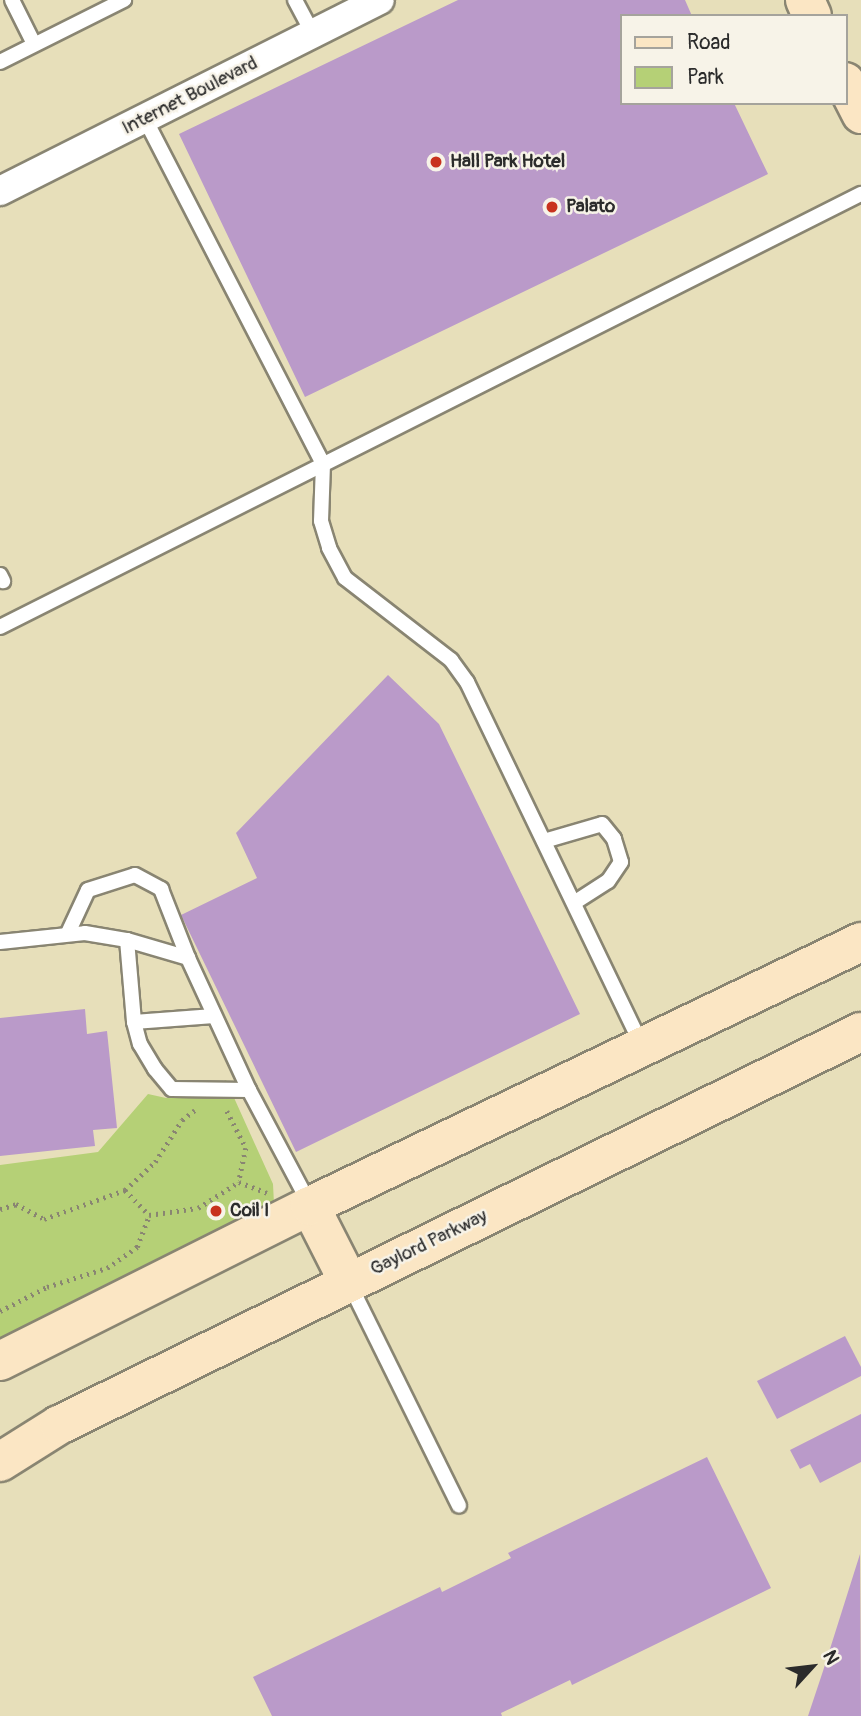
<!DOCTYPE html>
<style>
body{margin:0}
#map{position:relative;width:861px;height:1716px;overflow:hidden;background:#e7dfba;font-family:Pangolin,sans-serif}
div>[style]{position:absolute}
.green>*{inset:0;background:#b5d076}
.building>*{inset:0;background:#ba9ac9}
.path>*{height:4.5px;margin-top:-2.25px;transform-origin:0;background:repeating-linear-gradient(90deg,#898572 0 2px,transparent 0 7px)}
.roads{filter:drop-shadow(2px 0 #898572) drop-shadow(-2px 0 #898572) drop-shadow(0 2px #898572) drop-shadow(0 -2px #898572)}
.lane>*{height:14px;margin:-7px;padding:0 7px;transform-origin:7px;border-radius:7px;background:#fff}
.street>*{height:28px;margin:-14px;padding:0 14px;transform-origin:14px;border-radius:14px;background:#fff}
.secondary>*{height:38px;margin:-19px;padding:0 19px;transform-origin:19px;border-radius:19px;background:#fbe6c4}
.dots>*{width:19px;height:19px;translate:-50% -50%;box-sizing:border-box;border:4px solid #f7f3e8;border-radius:50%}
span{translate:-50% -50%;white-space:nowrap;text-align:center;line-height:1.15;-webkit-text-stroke:5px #f7f3e8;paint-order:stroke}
.street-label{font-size:19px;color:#2b2b2b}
.poi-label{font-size:19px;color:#2b2b2b;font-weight:700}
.left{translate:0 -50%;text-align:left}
.legend{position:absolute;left:620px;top:14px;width:228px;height:91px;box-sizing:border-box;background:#f7f3e8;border:2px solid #a5a39c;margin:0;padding:9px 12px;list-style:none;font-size:21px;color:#2b2b2b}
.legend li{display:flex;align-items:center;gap:14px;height:35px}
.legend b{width:35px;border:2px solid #a5a39c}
.north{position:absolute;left:777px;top:1632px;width:70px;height:70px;-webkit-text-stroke:5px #f7f3e8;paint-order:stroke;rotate:63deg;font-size:19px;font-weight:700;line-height:28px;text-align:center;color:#2b2b2b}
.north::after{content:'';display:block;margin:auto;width:24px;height:32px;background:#2b2b2b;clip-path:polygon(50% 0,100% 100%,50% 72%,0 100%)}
</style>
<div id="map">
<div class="green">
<div style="clip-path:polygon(226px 1080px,273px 1184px,274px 1204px,0 1342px,0 1165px,98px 1152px,148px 1094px,166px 1098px,191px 1096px)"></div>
</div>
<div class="building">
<div style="clip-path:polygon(458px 0,685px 0,692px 16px,621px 16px,621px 103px,734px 103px,768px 174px,305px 397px,179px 134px)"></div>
<div style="clip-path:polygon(388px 675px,439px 724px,580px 1014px,296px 1152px,181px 915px,257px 878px,236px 833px)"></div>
<div style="clip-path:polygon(85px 1009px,87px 1034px,107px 1031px,117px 1128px,93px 1130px,95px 1146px,0 1156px,0 1018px)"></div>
<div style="clip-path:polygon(845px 1336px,861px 1367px,861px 1376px,777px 1419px,757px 1381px)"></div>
<div style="clip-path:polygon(861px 1414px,861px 1462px,820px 1483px,810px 1464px,800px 1469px,790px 1450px)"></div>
<div style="clip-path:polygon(707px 1457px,771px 1588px,572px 1685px,570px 1680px,501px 1713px,502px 1716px,272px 1716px,253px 1677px,440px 1587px,442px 1592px,511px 1558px,508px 1553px)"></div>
<div style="clip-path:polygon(860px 1554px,861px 1716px,808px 1716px,823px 1671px)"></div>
</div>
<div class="path">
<div style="left:227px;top:1111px;width:42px;rotate:62.8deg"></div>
<div style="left:246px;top:1148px;width:35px;rotate:102deg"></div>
<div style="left:239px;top:1182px;width:30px;rotate:21deg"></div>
<div style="left:125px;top:1190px;width:35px;rotate:46deg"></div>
<div style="left:149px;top:1215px;width:49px;rotate:-8.1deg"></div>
<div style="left:198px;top:1208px;width:49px;rotate:-32.4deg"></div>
<div style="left:0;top:1209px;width:17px;rotate:-17deg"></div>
<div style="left:16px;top:1204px;width:32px;rotate:28deg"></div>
<div style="left:44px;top:1219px;width:86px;rotate:-19.7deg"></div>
<div style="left:125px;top:1190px;width:41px;rotate:-43deg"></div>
<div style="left:155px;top:1162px;width:50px;rotate:-57.3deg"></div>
<div style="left:182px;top:1120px;width:16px;rotate:-38deg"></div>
<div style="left:0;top:1311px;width:53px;rotate:-27.1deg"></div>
<div style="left:47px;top:1287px;width:63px;rotate:-17.6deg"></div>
<div style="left:107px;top:1268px;width:37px;rotate:-35deg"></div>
<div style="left:137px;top:1247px;width:34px;rotate:-69deg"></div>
</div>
<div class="roads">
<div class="lane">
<div style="left:12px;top:0;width:49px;rotate:63.4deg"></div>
<div style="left:295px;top:0;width:38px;rotate:62deg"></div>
<div style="left:0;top:62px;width:139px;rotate:-26.6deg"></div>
<div style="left:145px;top:119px;width:388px;rotate:62.7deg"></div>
<div style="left:323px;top:464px;width:57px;rotate:92deg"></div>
<div style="left:321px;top:521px;width:28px;rotate:73deg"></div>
<div style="left:329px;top:548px;width:34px;rotate:62deg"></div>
<div style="left:345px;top:578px;width:134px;rotate:37.7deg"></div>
<div style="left:451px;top:660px;width:27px;rotate:54deg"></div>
<div style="left:467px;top:682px;width:404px;rotate:64.3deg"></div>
<div style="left:0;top:575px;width:7px;rotate:63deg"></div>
<div style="left:0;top:627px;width:964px;rotate:-26.7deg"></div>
<div style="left:544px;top:841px;width:60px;rotate:-16.3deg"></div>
<div style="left:602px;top:824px;width:19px;rotate:51deg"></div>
<div style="left:614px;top:839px;width:24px;rotate:73deg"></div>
<div style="left:621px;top:862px;width:23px;rotate:124deg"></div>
<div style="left:608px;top:881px;width:40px;rotate:147.1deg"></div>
<div style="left:68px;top:933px;width:47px;rotate:-65.1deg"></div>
<div style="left:88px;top:890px;width:49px;rotate:-17.7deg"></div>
<div style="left:135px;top:875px;width:30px;rotate:28deg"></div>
<div style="left:161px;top:889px;width:74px;rotate:68.6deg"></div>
<div style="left:188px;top:958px;width:145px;rotate:65.2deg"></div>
<div style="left:249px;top:1090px;width:128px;rotate:62deg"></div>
<div style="left:127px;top:940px;width:82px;rotate:85.1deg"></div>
<div style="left:134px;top:1022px;width:23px;rotate:75deg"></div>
<div style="left:140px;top:1044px;width:29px;rotate:59deg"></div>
<div style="left:155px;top:1069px;width:26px;rotate:50deg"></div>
<div style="left:172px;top:1089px;width:77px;rotate:0.7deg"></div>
<div style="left:0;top:942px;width:85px;rotate:-6deg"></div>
<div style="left:85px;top:933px;width:43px;rotate:9.5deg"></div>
<div style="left:127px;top:940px;width:64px;rotate:16.4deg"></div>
<div style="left:134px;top:1022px;width:80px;rotate:-4.3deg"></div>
<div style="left:350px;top:1285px;width:246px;rotate:63.7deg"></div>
</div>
<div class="street">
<div style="left:0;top:191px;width:425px;rotate:-26.7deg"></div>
</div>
<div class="secondary">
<div style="left:805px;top:0;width:17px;rotate:66deg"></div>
<div style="left:845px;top:82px;width:36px;rotate:63deg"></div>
<div style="left:310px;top:1206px;width:86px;rotate:63.1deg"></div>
<div style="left:0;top:1361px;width:347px;rotate:-26.6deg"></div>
<div style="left:310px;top:1206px;width:611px;rotate:-25.6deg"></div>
<div style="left:0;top:1462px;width:70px;rotate:-32.1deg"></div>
<div style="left:59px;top:1425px;width:893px;rotate:-26.11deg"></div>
</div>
</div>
<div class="dots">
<div style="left:436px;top:162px;background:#c8321e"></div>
<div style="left:552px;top:207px;background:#c8321e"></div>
<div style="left:216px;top:1211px;background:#c8321e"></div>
</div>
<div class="street-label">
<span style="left:190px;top:96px;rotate:-27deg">Internet Boulevard</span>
<span style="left:429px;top:1243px;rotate:-26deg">Gaylord Parkway</span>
</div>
<div class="poi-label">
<span class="left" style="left:450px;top:162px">Hall Park Hotel</span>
<span class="left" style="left:566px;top:207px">Palato</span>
<span class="left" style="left:230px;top:1211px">Coil I</span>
</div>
<ul class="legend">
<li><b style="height:9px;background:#fbe6c4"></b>Road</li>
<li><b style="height:19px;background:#b5d076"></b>Park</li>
</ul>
<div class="north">N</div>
</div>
